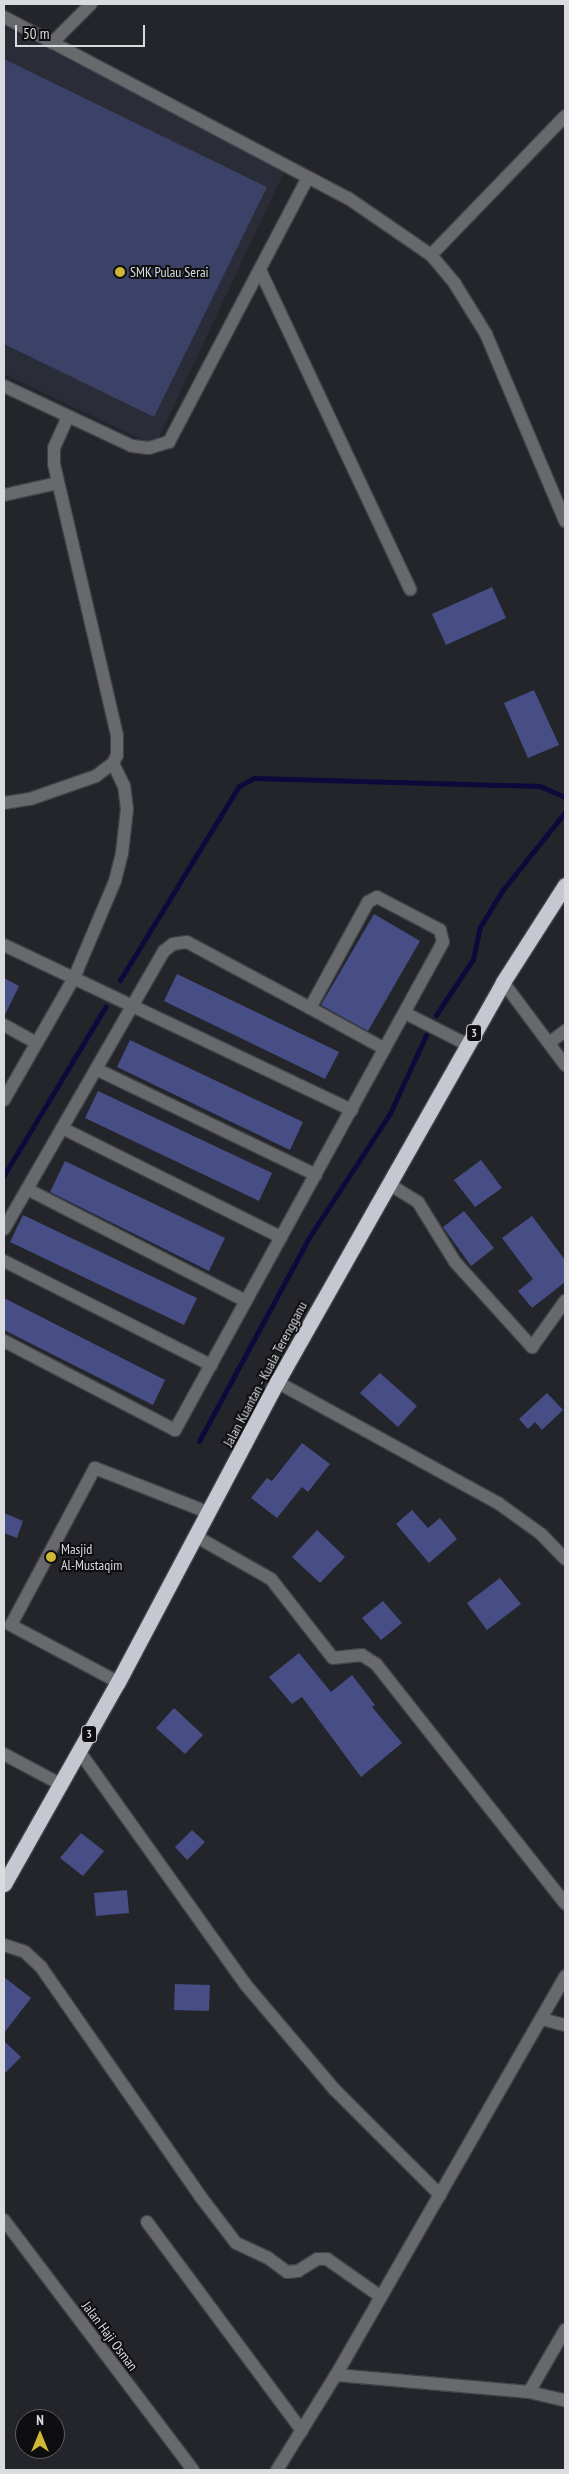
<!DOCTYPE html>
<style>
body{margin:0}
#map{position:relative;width:569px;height:2474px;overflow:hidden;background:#24252b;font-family:"PT Sans Narrow",sans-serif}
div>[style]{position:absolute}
.built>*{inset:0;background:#2a2c38}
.green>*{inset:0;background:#3c4168}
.stream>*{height:5px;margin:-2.5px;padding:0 2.5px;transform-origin:2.5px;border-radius:2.5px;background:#0d093b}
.building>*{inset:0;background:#474e85}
.roads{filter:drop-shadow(1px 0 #414248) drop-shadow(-1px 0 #414248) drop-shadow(0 1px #414248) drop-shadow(0 -1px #414248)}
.minor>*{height:12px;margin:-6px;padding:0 6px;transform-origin:6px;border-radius:6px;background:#68696c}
.highway>*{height:15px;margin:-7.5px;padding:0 7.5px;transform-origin:7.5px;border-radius:7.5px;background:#c6c8d1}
.dots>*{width:14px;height:14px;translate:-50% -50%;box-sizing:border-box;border:2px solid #0e0e11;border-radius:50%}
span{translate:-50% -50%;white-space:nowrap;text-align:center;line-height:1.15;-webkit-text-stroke:4px #0e0e11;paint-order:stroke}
.shield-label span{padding:1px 4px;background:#0e0e11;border:1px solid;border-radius:4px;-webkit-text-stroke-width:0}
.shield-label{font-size:12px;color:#dadbdf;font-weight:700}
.poi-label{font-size:14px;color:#dadbdf}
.left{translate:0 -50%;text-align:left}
.street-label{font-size:14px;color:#dadbdf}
.frame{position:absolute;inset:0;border:5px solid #dadbdf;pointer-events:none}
.north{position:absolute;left:15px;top:2409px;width:50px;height:50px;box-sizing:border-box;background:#0e0e11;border:1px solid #606063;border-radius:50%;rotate:0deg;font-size:14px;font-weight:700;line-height:20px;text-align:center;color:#dadbdf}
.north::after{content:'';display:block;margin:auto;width:18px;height:22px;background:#d1b736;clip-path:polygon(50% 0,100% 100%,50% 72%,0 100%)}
.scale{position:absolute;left:15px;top:25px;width:130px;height:22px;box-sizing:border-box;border:2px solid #dadbdf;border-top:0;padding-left:6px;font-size:15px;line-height:18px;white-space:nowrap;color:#dadbdf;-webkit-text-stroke:4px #0e0e11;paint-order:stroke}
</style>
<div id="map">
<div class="built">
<div style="clip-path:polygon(4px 27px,285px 170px,155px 446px,4px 374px)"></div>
</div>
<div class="green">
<div style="clip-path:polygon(4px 59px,267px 187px,154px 417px,4px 344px)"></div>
</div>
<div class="stream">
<div style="left:120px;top:980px;width:228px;rotate:-58.5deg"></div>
<div style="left:239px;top:786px;width:17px;rotate:-28deg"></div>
<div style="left:254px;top:778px;width:286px;rotate:1.6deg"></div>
<div style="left:540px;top:786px;width:27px;rotate:24deg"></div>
<div style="left:436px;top:1015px;width:67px;rotate:-56.5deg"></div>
<div style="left:473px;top:959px;width:33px;rotate:-78deg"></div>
<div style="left:480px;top:927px;width:42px;rotate:-58.6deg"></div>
<div style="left:502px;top:891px;width:101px;rotate:-51.4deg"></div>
<div style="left:4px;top:1175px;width:197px;rotate:-58.9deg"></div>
<div style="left:199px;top:1441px;width:230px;rotate:-61.6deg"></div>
<div style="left:308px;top:1239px;width:150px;rotate:-56.9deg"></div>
<div style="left:390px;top:1113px;width:86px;rotate:-65.2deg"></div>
</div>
<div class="building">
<div style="clip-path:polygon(492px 587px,506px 618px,446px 645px,432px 614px)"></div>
<div style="clip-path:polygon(534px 690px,559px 745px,528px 758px,504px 703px)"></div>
<div style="clip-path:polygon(374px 914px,420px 941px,368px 1031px,321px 1005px)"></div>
<div style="clip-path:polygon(177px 974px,339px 1052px,325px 1079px,164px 1001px)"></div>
<div style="clip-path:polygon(4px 978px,19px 986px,4px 1017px)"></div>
<div style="clip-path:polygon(130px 1040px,303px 1122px,290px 1150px,117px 1067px)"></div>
<div style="clip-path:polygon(98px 1091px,272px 1173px,259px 1201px,85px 1118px)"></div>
<div style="clip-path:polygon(481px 1160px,502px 1188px,475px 1207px,454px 1180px)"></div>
<div style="clip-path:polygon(65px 1161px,225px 1238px,209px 1271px,50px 1192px)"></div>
<div style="clip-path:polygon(464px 1211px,494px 1248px,471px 1266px,443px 1227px)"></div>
<div style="clip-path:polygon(23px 1215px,197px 1298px,184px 1325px,10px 1242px)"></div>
<div style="clip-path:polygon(532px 1216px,565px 1260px,565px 1282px,532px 1308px,518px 1291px,533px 1279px,502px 1238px)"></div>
<div style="clip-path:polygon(4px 1298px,165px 1380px,153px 1405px,4px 1330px)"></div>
<div style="clip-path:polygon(380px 1373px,417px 1406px,398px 1427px,360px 1393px)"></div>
<div style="clip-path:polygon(547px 1393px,563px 1410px,542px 1430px,535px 1422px,528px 1429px,519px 1419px)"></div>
<div style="clip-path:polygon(302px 1443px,330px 1464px,308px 1492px,302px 1487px,277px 1518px,251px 1498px,267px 1478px,272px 1481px)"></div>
<div style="clip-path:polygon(412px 1510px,428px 1528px,440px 1518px,457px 1539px,429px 1563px,396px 1524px)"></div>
<div style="clip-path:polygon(4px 1513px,23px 1521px,17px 1538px,4px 1533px)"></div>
<div style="clip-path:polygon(317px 1530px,345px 1557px,320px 1583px,292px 1557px)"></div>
<div style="clip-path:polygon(500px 1578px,521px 1604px,487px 1630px,467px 1603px)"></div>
<div style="clip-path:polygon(383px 1601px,402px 1623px,381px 1640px,362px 1618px)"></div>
<div style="clip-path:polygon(299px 1653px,331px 1692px,352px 1675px,375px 1705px,372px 1707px,402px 1743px,361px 1777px,302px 1697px,292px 1704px,269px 1677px)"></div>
<div style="clip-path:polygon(174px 1708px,203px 1735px,185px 1754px,156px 1728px)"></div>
<div style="clip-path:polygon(192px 1830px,205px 1842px,187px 1860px,175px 1847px)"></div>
<div style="clip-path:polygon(81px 1833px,104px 1851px,83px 1876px,60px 1858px)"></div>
<div style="clip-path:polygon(127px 1890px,129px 1913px,96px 1916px,94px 1893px)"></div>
<div style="clip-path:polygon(4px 1977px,31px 1998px,4px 2033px)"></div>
<div style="clip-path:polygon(175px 1984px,210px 1985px,209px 2011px,174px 2010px)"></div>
<div style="clip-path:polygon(4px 2041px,21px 2057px,4px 2074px)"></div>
</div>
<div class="roads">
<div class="minor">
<div style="left:4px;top:17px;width:389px;rotate:27.8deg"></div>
<div style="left:348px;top:198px;width:101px;rotate:34.5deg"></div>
<div style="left:431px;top:255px;width:38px;rotate:50deg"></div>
<div style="left:455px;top:284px;width:59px;rotate:58.2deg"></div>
<div style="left:486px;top:334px;width:203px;rotate:67.1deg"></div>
<div style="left:52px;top:43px;width:55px;rotate:-45deg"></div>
<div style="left:431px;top:255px;width:193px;rotate:-46deg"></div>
<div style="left:260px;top:270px;width:353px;rotate:64.8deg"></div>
<div style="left:4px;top:386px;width:141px;rotate:25.1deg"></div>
<div style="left:132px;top:446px;width:17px;rotate:7deg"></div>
<div style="left:149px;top:448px;width:21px;rotate:-17deg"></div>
<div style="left:169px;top:442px;width:299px;rotate:-62.3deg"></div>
<div style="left:4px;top:495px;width:55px;rotate:-12.5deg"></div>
<div style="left:4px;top:803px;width:26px;rotate:-9deg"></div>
<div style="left:30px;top:799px;width:70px;rotate:-19.2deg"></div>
<div style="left:96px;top:776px;width:21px;rotate:-37deg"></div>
<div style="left:113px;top:763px;width:9px;rotate:-63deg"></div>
<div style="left:117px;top:755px;width:20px;rotate:-90deg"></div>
<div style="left:117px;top:735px;width:278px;rotate:-103.1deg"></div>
<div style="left:54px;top:464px;width:16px;rotate:-90deg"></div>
<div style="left:54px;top:448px;width:34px;rotate:-66deg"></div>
<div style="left:4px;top:945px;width:385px;rotate:25.4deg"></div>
<div style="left:503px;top:982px;width:104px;rotate:53.2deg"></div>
<div style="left:310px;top:1008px;width:85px;rotate:28.7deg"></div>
<div style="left:405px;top:1013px;width:71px;rotate:26.9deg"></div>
<div style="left:4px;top:1025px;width:37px;rotate:29deg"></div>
<div style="left:549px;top:1043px;width:20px;rotate:-37deg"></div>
<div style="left:96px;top:1069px;width:244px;rotate:25.7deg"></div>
<div style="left:4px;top:1100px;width:141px;rotate:-60.2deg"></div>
<div style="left:74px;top:978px;width:105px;rotate:-67.1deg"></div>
<div style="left:115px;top:881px;width:29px;rotate:-76deg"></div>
<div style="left:122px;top:853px;width:44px;rotate:-83.5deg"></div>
<div style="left:127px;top:809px;width:23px;rotate:-97deg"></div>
<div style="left:124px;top:786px;width:25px;rotate:-116deg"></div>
<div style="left:62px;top:1128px;width:245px;rotate:26.5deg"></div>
<div style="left:389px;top:1184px;width:34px;rotate:32deg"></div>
<div style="left:418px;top:1202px;width:70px;rotate:58.3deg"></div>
<div style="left:455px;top:1262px;width:115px;rotate:47.8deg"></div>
<div style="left:532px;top:1347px;width:57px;rotate:-54.3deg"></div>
<div style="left:27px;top:1189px;width:246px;rotate:27.1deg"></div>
<div style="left:4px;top:1229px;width:321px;rotate:-60.1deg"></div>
<div style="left:164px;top:951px;width:11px;rotate:-38deg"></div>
<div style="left:173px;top:944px;width:14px;rotate:-8deg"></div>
<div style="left:187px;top:942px;width:140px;rotate:28.2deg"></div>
<div style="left:310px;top:1008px;width:121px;rotate:-61.3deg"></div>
<div style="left:368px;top:902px;width:10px;rotate:-29deg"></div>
<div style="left:377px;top:897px;width:71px;rotate:27.6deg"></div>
<div style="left:440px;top:930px;width:12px;rotate:76deg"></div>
<div style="left:443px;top:942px;width:557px;rotate:118.77deg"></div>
<div style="left:175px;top:1430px;width:193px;rotate:-152.5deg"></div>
<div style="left:4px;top:1261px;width:232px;rotate:26.7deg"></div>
<div style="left:277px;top:1382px;width:252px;rotate:28.7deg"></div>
<div style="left:498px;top:1503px;width:53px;rotate:35.8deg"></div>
<div style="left:541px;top:1534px;width:35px;rotate:46deg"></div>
<div style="left:197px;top:1537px;width:85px;rotate:29.6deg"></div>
<div style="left:271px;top:1579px;width:100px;rotate:51.9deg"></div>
<div style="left:333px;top:1658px;width:29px;rotate:-6deg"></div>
<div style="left:362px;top:1655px;width:17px;rotate:33deg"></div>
<div style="left:376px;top:1664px;width:305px;rotate:51.7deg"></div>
<div style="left:118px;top:1682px;width:121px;rotate:-152deg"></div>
<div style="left:11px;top:1625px;width:178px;rotate:-61.9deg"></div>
<div style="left:95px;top:1468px;width:123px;rotate:21.4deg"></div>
<div style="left:79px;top:1751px;width:286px;rotate:54.5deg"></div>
<div style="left:245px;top:1984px;width:138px;rotate:49.7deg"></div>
<div style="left:334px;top:2089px;width:150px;rotate:45deg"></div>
<div style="left:4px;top:1754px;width:64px;rotate:28.2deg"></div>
<div style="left:4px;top:1945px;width:22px;rotate:18deg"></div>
<div style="left:25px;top:1952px;width:22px;rotate:43deg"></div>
<div style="left:41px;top:1967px;width:279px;rotate:55.2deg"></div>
<div style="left:200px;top:2196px;width:59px;rotate:52.5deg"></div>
<div style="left:236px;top:2243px;width:35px;rotate:25deg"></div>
<div style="left:268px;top:2258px;width:24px;rotate:36deg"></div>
<div style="left:287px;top:2272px;width:11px;rotate:-5deg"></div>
<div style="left:298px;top:2271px;width:22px;rotate:-32deg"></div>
<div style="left:317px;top:2259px;width:10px"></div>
<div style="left:327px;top:2259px;width:66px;rotate:35.1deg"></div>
<div style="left:542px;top:2019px;width:24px;rotate:15deg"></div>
<div style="left:4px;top:2220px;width:313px;rotate:52.9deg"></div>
<div style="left:147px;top:2222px;width:260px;rotate:53.4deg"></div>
<div style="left:336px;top:2375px;width:194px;rotate:5deg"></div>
<div style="left:529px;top:2392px;width:37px;rotate:13deg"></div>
<div style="left:529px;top:2392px;width:72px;rotate:-59.9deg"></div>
<div style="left:277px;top:2470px;width:112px;rotate:-58.2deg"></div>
<div style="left:336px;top:2375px;width:460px;rotate:-60.1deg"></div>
</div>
<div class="highway">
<div style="left:4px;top:1884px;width:232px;rotate:-60.6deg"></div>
<div style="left:118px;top:1682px;width:340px;rotate:-62.1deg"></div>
<div style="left:277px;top:1382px;width:459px;rotate:-60.5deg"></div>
<div style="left:503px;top:982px;width:115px;rotate:-57.4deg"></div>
</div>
</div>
<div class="dots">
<div style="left:120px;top:272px;background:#d1b736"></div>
<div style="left:51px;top:1557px;background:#d1b736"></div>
</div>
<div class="shield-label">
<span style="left:474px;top:1033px">3</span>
<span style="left:89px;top:1734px">3</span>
</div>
<div class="poi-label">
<span class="left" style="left:130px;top:272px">SMK Pulau Serai</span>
<span class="left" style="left:61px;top:1557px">Masjid<br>Al-Mustaqim</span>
</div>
<div class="street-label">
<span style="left:265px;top:1374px;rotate:-62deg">Jalan Kuantan - Kuala Terengganu</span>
<span style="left:110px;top:2336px;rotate:53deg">Jalan Haji Osman</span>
</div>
<div class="frame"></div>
<div class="north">N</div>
<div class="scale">50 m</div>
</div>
